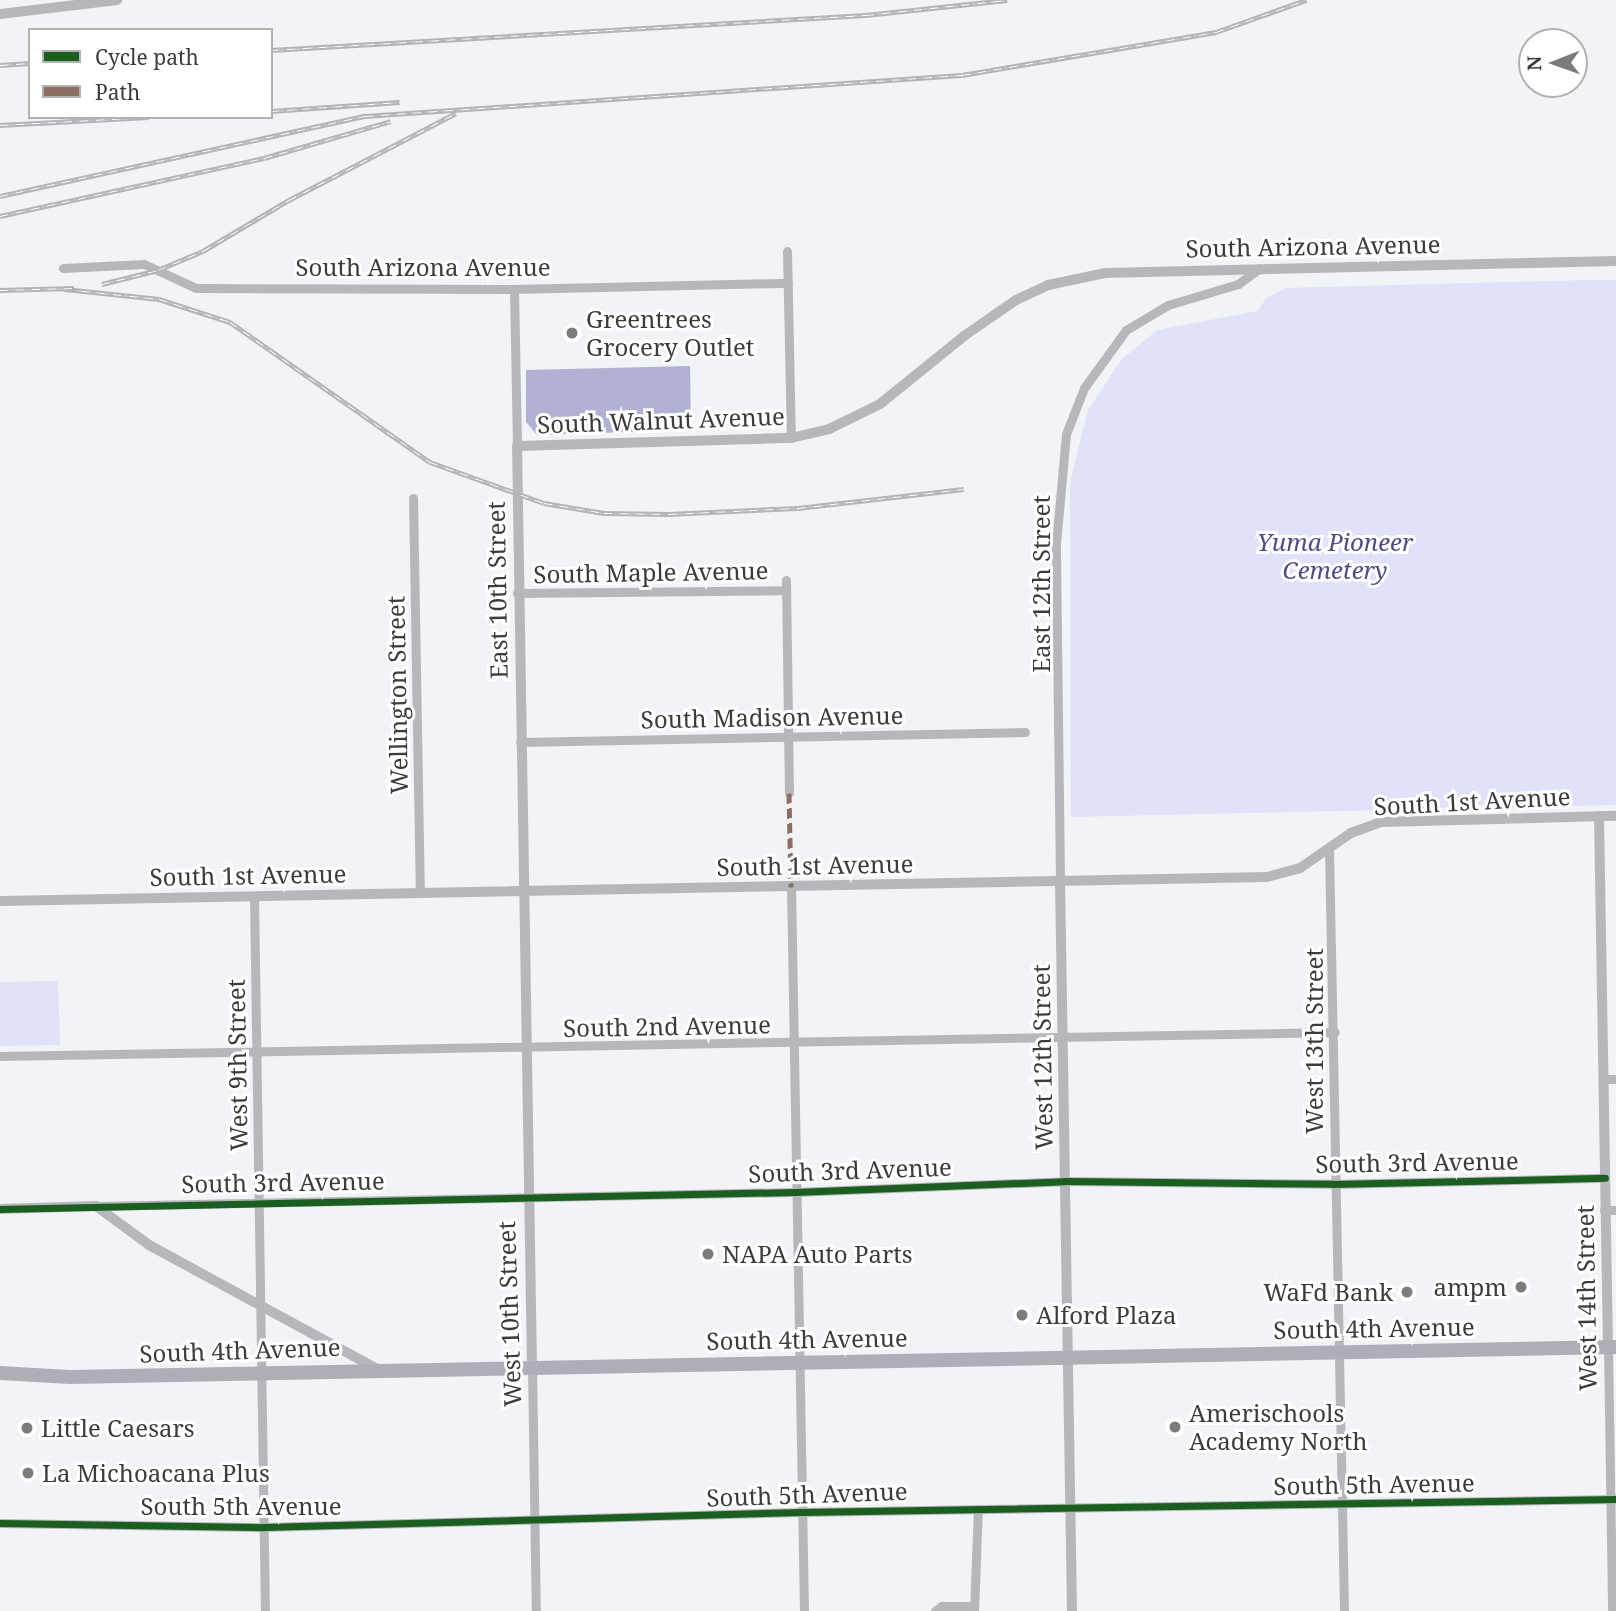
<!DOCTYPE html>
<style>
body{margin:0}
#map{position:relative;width:1616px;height:1611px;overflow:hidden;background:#f2f3f6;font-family:"Noto Serif",serif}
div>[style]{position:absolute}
.green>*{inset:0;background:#e1e1fa}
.water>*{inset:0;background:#b1b1d4}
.minor>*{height:9px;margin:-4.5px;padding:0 4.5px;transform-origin:4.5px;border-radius:4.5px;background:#b6b7bd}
.tertiary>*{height:10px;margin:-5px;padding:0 5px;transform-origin:5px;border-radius:5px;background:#b6b7bd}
.primary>*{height:14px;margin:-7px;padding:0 7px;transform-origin:7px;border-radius:7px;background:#aeafb6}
.rail>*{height:5px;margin-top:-2.5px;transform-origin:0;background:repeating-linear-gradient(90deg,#fff 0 8px,#b4b4b8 0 16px);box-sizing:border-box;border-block:2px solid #b4b4b8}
.quiet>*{height:5px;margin-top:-2.5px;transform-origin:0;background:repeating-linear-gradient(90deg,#8d6e63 0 10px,transparent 0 15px)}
.cycleway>*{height:7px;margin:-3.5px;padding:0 3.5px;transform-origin:3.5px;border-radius:3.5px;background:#1b5e20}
.dots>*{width:19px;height:19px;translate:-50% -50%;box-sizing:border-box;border:4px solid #fff;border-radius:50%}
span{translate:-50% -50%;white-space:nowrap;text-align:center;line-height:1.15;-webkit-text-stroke:6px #fff;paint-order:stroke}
.street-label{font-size:24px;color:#3c3c3e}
.poi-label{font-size:24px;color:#3c3c3e}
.left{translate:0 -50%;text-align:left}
.right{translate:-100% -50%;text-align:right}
.park-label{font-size:24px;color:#504c8b;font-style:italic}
.legend{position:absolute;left:28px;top:28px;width:245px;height:91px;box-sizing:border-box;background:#fff;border:2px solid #b1b1b2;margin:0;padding:9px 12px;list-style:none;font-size:21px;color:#3c3c3e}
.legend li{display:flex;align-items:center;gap:14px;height:35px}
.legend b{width:35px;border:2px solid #b1b1b2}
.north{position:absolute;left:1518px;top:28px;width:70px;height:70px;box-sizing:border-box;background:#fff;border:2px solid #b1b1b2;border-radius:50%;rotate:269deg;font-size:19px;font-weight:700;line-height:28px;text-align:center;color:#3c3c3e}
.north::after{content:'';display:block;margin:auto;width:24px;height:32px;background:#7c7c7e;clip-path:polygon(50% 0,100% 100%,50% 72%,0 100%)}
</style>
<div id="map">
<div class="green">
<div style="clip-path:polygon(1587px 280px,1616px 280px,1616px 805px,1071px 817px,1070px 483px,1087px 412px,1121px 360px,1157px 330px,1258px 311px,1266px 298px,1285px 288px)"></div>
<div style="clip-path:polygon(58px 981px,60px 1045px,0 1046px,0 982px)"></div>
</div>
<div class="water">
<div style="clip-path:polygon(690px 366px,691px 430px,537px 435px,526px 422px,526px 370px)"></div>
</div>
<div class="minor">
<div style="left:787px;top:251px;width:187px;rotate:88.8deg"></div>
<div style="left:63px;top:268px;width:81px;rotate:-2.8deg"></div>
<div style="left:144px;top:264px;width:57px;rotate:24.8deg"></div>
<div style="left:196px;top:288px;width:318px;rotate:0.2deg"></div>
<div style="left:514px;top:289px;width:274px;rotate:-1.3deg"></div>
<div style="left:514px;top:289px;width:157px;rotate:88.9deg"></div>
<div style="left:413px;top:498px;width:393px;rotate:89deg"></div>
<div style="left:786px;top:580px;width:213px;rotate:89.2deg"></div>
<div style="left:517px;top:593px;width:269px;rotate:-0.6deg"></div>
<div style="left:520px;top:742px;width:505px;rotate:-1.13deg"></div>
<div style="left:1329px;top:849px;width:762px;rotate:88.87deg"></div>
<div style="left:1060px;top:880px;width:336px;rotate:-90.7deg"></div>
<div style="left:1056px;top:544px;width:110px;rotate:-84.8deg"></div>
<div style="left:1066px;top:434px;width:49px;rotate:-68.6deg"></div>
<div style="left:1084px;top:388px;width:72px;rotate:-54.1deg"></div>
<div style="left:1126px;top:330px;width:49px;rotate:-30.8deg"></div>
<div style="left:1168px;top:305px;width:73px;rotate:-16.7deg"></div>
<div style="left:1238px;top:284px;width:27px;rotate:-36deg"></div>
<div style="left:791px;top:887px;width:724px;rotate:88.97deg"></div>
<div style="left:254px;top:897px;width:714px;rotate:89.12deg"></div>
<div style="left:0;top:1056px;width:1335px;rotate:-1.03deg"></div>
<div style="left:1603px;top:1079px;width:13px"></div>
<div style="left:96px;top:1206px;width:699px;rotate:-1.15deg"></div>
<div style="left:795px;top:1192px;width:270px;rotate:-2.3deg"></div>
<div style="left:1065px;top:1181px;width:268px;rotate:0.6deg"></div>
<div style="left:1333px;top:1184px;width:272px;rotate:-1.3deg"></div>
<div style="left:1604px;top:1210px;width:12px"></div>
<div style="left:1608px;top:1347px;width:264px;rotate:89.1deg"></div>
<div style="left:532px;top:1367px;width:244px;rotate:89.1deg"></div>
<div style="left:0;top:1523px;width:264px;rotate:0.9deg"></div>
<div style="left:264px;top:1527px;width:538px;rotate:-1.6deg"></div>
<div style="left:802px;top:1512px;width:814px;rotate:-0.91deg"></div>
<div style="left:935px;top:1611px;width:9px;rotate:-36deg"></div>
<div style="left:942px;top:1606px;width:32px"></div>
<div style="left:974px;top:1611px;width:102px;rotate:-87.8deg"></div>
</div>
<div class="tertiary">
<div style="left:0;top:14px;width:118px;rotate:-6.8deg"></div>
<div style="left:1599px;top:816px;width:531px;rotate:89.03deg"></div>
<div style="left:1060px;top:880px;width:731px;rotate:89.06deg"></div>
<div style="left:0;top:901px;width:1267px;rotate:-1.09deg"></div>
<div style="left:1267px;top:877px;width:34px;rotate:-15deg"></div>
<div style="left:1300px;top:868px;width:62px;rotate:-34.5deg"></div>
<div style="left:1351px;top:833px;width:32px;rotate:-20deg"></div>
<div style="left:1381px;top:822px;width:235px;rotate:-1.5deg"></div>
<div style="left:0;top:1209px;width:96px;rotate:-1.8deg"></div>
<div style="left:96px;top:1206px;width:66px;rotate:36.3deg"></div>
<div style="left:149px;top:1245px;width:260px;rotate:28.5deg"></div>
<div style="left:532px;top:1367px;width:921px;rotate:-90.93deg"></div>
<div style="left:517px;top:446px;width:274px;rotate:-1.7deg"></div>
<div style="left:791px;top:438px;width:39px;rotate:-13deg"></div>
<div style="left:829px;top:429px;width:57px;rotate:-26.1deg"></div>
<div style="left:880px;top:404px;width:108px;rotate:-39deg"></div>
<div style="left:964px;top:336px;width:63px;rotate:-34.7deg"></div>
<div style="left:1016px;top:300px;width:35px;rotate:-25deg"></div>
<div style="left:1048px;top:285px;width:58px;rotate:-11.9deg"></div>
<div style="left:1105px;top:273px;width:511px;rotate:-1.35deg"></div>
</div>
<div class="primary">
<div style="left:0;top:1373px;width:70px;rotate:3.3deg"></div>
<div style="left:70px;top:1377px;width:1546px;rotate:-1.11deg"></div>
</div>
<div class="rail">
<div style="left:271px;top:50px;width:596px;rotate:-3.37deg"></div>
<div style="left:866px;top:15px;width:142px;rotate:-6.1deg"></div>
<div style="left:0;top:65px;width:30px;rotate:-4deg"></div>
<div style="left:271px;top:111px;width:129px;rotate:-4deg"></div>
<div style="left:0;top:125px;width:149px;rotate:-3.1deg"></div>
<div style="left:0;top:196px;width:374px;rotate:-12.4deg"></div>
<div style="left:365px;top:116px;width:598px;rotate:-3.93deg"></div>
<div style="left:962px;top:75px;width:258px;rotate:-9.6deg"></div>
<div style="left:1216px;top:32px;width:96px;rotate:-19.6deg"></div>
<div style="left:0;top:216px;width:270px;rotate:-12.4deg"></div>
<div style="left:264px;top:158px;width:132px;rotate:-16.2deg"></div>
<div style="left:102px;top:284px;width:58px;rotate:-14deg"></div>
<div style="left:158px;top:270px;width:49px;rotate:-22.9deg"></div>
<div style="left:203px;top:251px;width:100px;rotate:-30.7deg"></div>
<div style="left:289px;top:200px;width:188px;rotate:-27.5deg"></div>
<div style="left:65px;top:289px;width:95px;rotate:6.1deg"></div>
<div style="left:159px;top:299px;width:75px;rotate:17.9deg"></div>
<div style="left:230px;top:322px;width:244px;rotate:35deg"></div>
<div style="left:430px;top:462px;width:121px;rotate:19.8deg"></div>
<div style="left:544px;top:503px;width:61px;rotate:9.5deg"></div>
<div style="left:604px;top:513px;width:65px;rotate:0.9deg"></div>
<div style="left:669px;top:514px;width:129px;rotate:-2.7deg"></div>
<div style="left:798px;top:508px;width:167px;rotate:-6.5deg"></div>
<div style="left:0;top:290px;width:74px;rotate:-1.5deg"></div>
</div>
<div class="quiet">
<div style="left:789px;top:793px;width:94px;rotate:88.8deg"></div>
</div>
<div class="cycleway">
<div style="left:0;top:1209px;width:795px;rotate:-1.23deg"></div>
<div style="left:795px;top:1192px;width:270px;rotate:-2.3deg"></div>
<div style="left:1065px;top:1181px;width:268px;rotate:0.6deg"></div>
<div style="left:1333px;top:1184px;width:272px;rotate:-1.3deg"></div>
<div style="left:0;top:1523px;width:264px;rotate:0.9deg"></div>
<div style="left:264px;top:1527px;width:538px;rotate:-1.6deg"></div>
<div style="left:802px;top:1512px;width:814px;rotate:-0.91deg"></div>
</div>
<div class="dots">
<div style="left:572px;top:333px;background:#7c7c7e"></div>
<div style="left:708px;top:1254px;background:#7c7c7e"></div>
<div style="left:1521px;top:1287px;background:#7c7c7e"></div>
<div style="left:1407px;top:1292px;background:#7c7c7e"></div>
<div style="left:1022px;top:1315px;background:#7c7c7e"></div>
<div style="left:1175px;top:1427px;background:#7c7c7e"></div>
<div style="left:27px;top:1428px;background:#7c7c7e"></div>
<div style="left:28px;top:1473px;background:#7c7c7e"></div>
</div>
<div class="street-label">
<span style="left:1313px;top:246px;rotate:-1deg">South Arizona Avenue</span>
<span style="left:423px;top:267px">South Arizona Avenue</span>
<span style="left:661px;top:420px;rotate:-2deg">South Walnut Avenue</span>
<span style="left:651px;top:572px;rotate:-1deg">South Maple Avenue</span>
<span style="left:1041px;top:584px;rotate:-90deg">East 12th Street</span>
<span style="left:497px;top:590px;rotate:-91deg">East 10th Street</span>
<span style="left:397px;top:695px;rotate:-91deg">Wellington Street</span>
<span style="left:772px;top:717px;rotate:-1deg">South Madison Avenue</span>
<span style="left:1472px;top:801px;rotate:-3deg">South 1st Avenue</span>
<span style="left:815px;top:865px;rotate:-1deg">South 1st Avenue</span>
<span style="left:248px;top:875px;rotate:-1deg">South 1st Avenue</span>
<span style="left:667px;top:1026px;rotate:-1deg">South 2nd Avenue</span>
<span style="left:1314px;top:1041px;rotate:-90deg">West 13th Street</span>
<span style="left:1042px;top:1057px;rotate:-91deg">West 12th Street</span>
<span style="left:237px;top:1065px;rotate:-91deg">West 9th Street</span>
<span style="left:1417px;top:1162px;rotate:-1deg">South 3rd Avenue</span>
<span style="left:850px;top:1170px;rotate:-2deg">South 3rd Avenue</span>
<span style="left:283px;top:1182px;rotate:-1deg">South 3rd Avenue</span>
<span style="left:1586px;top:1298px;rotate:-91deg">West 14th Street</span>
<span style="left:509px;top:1314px;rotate:-92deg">West 10th Street</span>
<span style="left:1374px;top:1328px;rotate:-1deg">South 4th Avenue</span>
<span style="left:807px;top:1339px;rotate:-1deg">South 4th Avenue</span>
<span style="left:240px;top:1350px;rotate:-2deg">South 4th Avenue</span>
<span style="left:1374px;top:1484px;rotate:-1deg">South 5th Avenue</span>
<span style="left:807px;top:1494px;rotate:-2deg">South 5th Avenue</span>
<span style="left:241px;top:1506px">South 5th Avenue</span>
</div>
<div class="poi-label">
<span class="left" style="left:586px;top:333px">Greentrees<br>Grocery Outlet</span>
<span class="left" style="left:722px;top:1254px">NAPA Auto Parts</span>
<span class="right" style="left:1507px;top:1287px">ampm</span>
<span class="right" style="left:1393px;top:1292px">WaFd Bank</span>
<span class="left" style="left:1036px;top:1315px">Alford Plaza</span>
<span class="left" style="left:1189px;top:1427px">Amerischools<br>Academy North</span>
<span class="left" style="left:41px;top:1428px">Little Caesars</span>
<span class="left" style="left:42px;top:1473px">La Michoacana Plus</span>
</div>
<div class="park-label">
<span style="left:1335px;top:556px">Yuma Pioneer<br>Cemetery</span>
</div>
<ul class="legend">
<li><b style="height:9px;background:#1b5e20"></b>Cycle path</li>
<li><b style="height:9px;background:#8d6e63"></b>Path</li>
</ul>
<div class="north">N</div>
</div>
